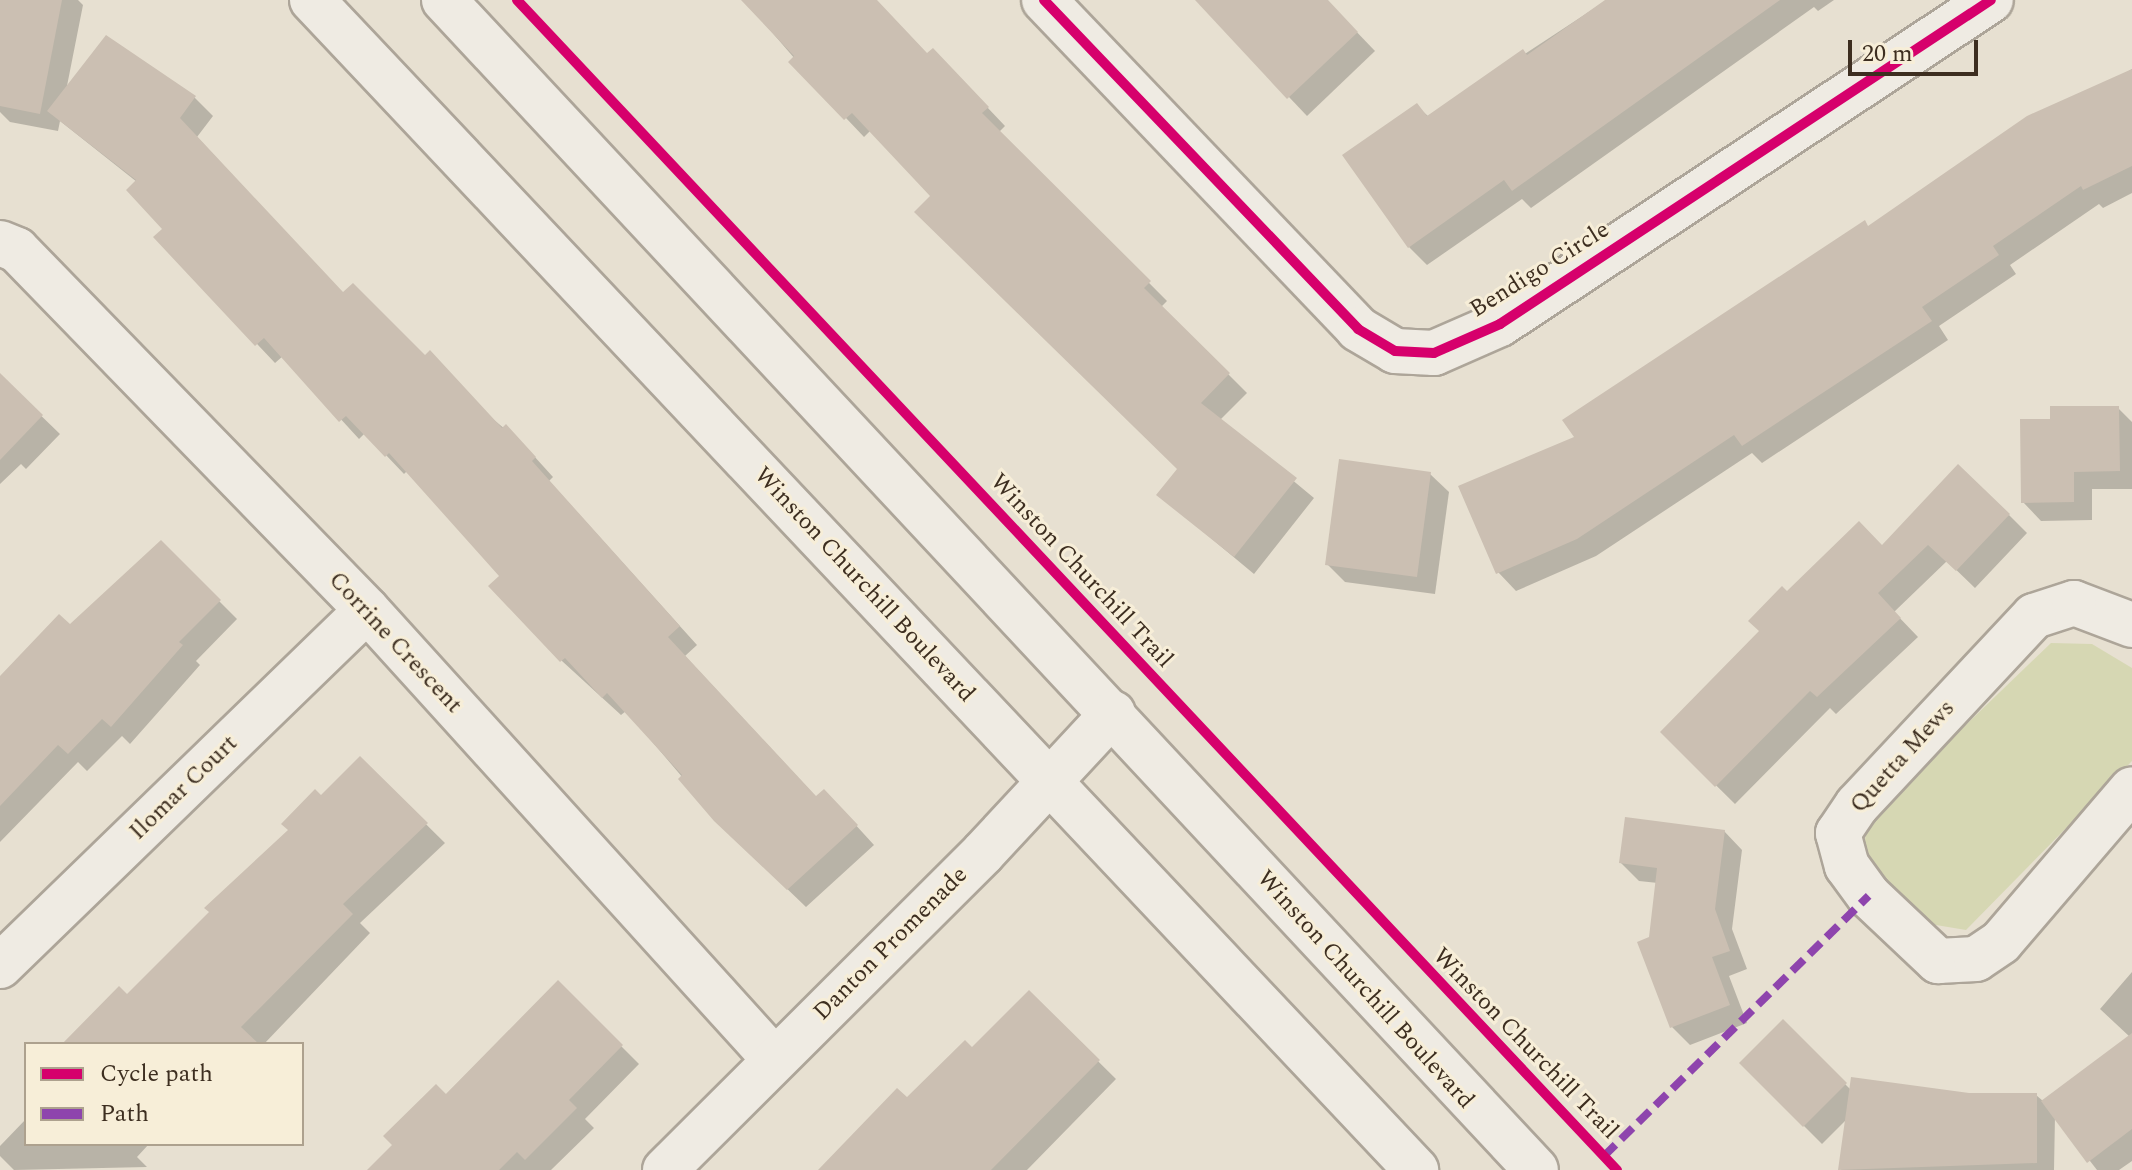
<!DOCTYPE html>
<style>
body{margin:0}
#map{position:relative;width:2132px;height:1170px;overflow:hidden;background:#e7e0d1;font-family:Spectral,serif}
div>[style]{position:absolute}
.green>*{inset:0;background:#d6d7b3}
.shadow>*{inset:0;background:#0003}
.building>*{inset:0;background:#cbbfb2}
.roads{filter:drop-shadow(2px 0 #ada599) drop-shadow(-2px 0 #ada599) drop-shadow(0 2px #ada599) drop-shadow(0 -2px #ada599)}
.street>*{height:44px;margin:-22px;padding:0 22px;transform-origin:22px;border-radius:22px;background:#efebe3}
.secondary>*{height:44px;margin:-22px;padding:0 22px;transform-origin:22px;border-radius:22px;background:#efebe3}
.quiet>*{height:8px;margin-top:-4px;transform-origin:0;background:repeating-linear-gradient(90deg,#8e44ad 0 16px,transparent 0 24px)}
.cycleway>*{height:10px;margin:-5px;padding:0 5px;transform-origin:5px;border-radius:5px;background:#d6006c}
span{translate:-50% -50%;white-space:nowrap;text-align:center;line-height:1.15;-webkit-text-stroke:6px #f7eed8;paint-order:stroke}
.street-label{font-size:24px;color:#3d2e20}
.legend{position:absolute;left:24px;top:1042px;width:280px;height:104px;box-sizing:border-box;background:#f7eed8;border:2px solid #ada18e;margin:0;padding:10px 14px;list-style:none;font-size:24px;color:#3d2e20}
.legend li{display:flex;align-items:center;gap:16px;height:40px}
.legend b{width:40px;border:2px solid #ada18e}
.scale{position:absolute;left:1848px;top:40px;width:130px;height:36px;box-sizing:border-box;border:4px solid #3d2e20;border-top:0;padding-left:10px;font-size:24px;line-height:28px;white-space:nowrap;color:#3d2e20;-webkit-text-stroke:6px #f7eed8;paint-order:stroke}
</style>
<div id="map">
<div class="green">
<div style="clip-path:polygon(2051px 643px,2092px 644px,2132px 668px,2132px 761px,1966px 930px,1924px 923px,1863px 853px,1868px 819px)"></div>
</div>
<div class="shadow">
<div style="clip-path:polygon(0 0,78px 0,83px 5px,66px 91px,106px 38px,195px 98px,213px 116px,197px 137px,344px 295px,524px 445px,553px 477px,549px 481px,697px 645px,685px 656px,817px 798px,842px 810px,874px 845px,806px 907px,735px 839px,626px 711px,621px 715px,562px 661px,502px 576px,408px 470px,404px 474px,365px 433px,359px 439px,283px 356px,275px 363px,156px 237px,165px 229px,137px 182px,60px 121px,58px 131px,10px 122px,0 112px)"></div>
<div style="clip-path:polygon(744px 0,875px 0,928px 55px,951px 69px,1005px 126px,999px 132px,1167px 301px,1161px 307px,1247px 393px,1220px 420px,1314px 498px,1254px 574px,1159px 495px,1179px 469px,871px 130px,864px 137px,846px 118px)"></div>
<div style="clip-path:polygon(1197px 0,1326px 0,1375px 51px,1307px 116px)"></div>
<div style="clip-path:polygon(1607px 0,1834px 0,1818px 11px,1814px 7px,1531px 208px,1522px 199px,1427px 265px,1409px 247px,1417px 106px,1429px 117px)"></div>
<div style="clip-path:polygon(2132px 69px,2132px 193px,2103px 208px,2099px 204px,2010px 265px,2016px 274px,1939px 326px,1948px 340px,1762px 463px,1752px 453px,1596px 556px,1516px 591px,1498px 572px,1577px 437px,1869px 227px)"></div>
<div style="clip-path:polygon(0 376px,60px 434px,26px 469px,21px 464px,0 484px)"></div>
<div style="clip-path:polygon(2118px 408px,2132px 422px,2132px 489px,2092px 489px,2092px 520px,2041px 521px,2023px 502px,2052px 420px)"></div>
<div style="clip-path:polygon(1430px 474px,1449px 492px,1435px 594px,1345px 582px,1327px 564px)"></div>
<div style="clip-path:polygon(2009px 515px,2027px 533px,1975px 588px,1947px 561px,1894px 612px,1918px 637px,1836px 714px,1830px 708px,1735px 804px,1662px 732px,1762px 631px,1787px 594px,1882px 548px)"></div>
<div style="clip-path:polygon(161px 543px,237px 619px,196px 661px,200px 665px,130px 744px,122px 736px,87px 771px,78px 762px,0 842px,0 679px,70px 627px)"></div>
<div style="clip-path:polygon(360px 759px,445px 843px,360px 923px,370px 933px,264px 1044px,62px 1044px,127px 997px)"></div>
<div style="clip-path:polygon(1724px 831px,1742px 850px,1732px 929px,1747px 969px,1729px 976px,1747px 1023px,1690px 1045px,1672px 1027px,1651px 938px,1658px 883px,1639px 881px,1621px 863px)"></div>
<div style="clip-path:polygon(2132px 972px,2132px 1161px,2119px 1170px,2097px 1170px,2055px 1116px,2054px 1170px,1841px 1170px,1847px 1119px,1822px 1144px,1741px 1063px,1783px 1022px,1851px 1090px,2036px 1095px,2043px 1101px,2130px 1037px,2100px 1009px)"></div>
<div style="clip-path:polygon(558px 983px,639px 1064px,585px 1119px,594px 1128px,551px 1170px,370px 1170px)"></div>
<div style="clip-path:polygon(1029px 993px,1116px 1079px,1027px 1170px,820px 1170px,972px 1050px)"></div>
<div style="clip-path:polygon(26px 1119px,26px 1144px,149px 1144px,137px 1157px,147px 1167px,14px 1170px,0 1156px,0 1146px)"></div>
</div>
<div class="building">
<div style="clip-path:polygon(0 0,62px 0,40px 114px,0 106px)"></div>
<div style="clip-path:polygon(741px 0,877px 0,927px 53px,933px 48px,989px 107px,982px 113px,1151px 281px,1144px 288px,1230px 373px,1201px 403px,1297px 478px,1234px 557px,1156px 495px,1177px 469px,914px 212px,930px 196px,852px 113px,844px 120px,788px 62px,794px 56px)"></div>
<div style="clip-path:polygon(1195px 0,1328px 0,1358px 32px,1287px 99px)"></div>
<div style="clip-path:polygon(1605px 0,1780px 0,1512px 191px,1504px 180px,1408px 248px,1342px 155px,1417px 103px,1427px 116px,1523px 49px,1527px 55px)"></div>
<div style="clip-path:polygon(106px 35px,196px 96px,180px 118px,343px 292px,353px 283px,425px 355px,430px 350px,502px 428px,506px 424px,536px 457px,532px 461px,680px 626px,668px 637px,816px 796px,824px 789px,858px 825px,787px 890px,714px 821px,678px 779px,682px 775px,607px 693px,602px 698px,565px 658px,560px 662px,488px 586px,499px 576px,389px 453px,385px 457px,346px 416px,339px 422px,264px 338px,255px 346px,153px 237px,162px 229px,126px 190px,136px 180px,47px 111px)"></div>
<div style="clip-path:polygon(2132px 69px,2132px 166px,2083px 190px,2081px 186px,1993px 246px,1999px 255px,1922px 307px,1932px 321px,1742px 446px,1734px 435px,1577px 539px,1496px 574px,1458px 486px,1574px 437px,1562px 420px,1865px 220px,1868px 226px,2027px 116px)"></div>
<div style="clip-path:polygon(0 373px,43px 415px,0 460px)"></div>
<div style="clip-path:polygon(2050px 406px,2119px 406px,2120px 471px,2074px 472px,2074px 502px,2021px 503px,2020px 419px,2050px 419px)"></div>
<div style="clip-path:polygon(1339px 459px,1431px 472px,1417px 577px,1325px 565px)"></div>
<div style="clip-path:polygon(1958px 464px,2010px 514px,1956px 571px,1928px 545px,1878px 593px,1901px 618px,1817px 697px,1810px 691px,1715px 787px,1660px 732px,1759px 631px,1748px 621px,1782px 586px,1787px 591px,1859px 521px,1882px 545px)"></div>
<div style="clip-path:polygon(161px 540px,221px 600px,179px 642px,183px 645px,111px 727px,102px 719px,68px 754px,58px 745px,0 806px,0 676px,59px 614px,70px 624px)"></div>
<div style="clip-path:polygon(360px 756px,428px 823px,343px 904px,353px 914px,241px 1027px,259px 1044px,62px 1044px,119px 986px,127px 994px,209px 912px,204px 908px,288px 830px,281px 824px,315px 789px,321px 795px)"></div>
<div style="clip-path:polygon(1625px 817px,1725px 830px,1715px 909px,1730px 951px,1712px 957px,1730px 1005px,1670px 1028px,1637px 942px,1649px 937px,1657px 868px,1619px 863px)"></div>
<div style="clip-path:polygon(558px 980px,623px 1045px,569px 1100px,577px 1108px,525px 1160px,517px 1152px,499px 1170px,367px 1170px,392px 1145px,383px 1136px,436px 1084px,446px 1094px)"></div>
<div style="clip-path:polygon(1029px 990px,1100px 1060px,991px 1170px,818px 1170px,897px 1088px,907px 1097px,965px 1040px,972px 1047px)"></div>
<div style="clip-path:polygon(1783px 1019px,1847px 1083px,1803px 1127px,1739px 1063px)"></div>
<div style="clip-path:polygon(2132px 1033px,2132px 1129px,2087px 1163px,2041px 1101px)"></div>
<div style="clip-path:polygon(1851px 1077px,1969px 1093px,2037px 1093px,2037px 1163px,1838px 1170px)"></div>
</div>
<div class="roads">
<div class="street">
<div style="left:1044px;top:0;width:455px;rotate:46.3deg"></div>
<div style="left:1358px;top:329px;width:43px;rotate:30.7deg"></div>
<div style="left:1395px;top:351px;width:39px;rotate:3deg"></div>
<div style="left:1434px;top:353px;width:72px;rotate:-23.7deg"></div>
<div style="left:1500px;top:324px;width:588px;rotate:-33.42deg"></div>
<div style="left:0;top:243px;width:18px;rotate:22deg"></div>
<div style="left:17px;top:250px;width:502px;rotate:45.81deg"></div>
<div style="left:367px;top:610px;width:607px;rotate:47.8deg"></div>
<div style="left:2132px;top:625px;width:62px;rotate:-159.2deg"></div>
<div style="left:2074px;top:603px;width:42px;rotate:162deg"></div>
<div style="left:2034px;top:616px;width:259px;rotate:133.1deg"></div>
<div style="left:1857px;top:805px;width:34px;rotate:124deg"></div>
<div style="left:1838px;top:833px;width:34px;rotate:75deg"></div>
<div style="left:1847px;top:866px;width:37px;rotate:54deg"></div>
<div style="left:1869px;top:896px;width:95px;rotate:43.3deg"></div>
<div style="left:1938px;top:961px;width:38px;rotate:-3deg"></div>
<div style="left:1976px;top:959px;width:30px;rotate:-34deg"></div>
<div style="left:2001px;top:942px;width:201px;rotate:-49.4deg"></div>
<div style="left:0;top:966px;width:511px;rotate:-44.13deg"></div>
</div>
<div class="secondary">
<div style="left:312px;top:0;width:1609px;rotate:46.66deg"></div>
<div style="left:444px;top:0;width:1600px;rotate:46.97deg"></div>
<div style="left:665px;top:1170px;width:449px;rotate:-44.9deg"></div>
<div style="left:983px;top:853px;width:191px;rotate:-47.1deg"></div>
</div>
</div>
<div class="quiet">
<div style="left:1604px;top:1156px;width:371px;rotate:-44.5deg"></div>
</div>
<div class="cycleway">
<div style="left:517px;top:0;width:1606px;rotate:46.77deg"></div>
<div style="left:1044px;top:0;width:455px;rotate:46.3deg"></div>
<div style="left:1358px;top:329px;width:43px;rotate:30.7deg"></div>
<div style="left:1395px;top:351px;width:39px;rotate:3deg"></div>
<div style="left:1434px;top:353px;width:72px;rotate:-23.7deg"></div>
<div style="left:1500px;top:324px;width:588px;rotate:-33.42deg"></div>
</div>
<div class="street-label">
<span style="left:1540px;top:270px;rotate:-32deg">Bendigo Circle</span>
<span style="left:1081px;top:571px;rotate:47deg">Winston Churchill Trail</span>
<span style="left:864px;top:585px;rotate:47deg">Winston Churchill Boulevard</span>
<span style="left:395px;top:643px;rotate:47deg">Corrine Crescent</span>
<span style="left:1903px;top:757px;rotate:-48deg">Quetta Mews</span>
<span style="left:184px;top:788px;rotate:-44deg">Ilomar Court</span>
<span style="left:891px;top:944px;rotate:-45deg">Danton Promenade</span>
<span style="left:1365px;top:990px;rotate:48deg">Winston Churchill Boulevard</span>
<span style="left:1525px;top:1044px;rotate:46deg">Winston Churchill Trail</span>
</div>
<ul class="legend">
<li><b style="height:10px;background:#d6006c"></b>Cycle path</li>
<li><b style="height:10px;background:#8e44ad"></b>Path</li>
</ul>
<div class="scale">20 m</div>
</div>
